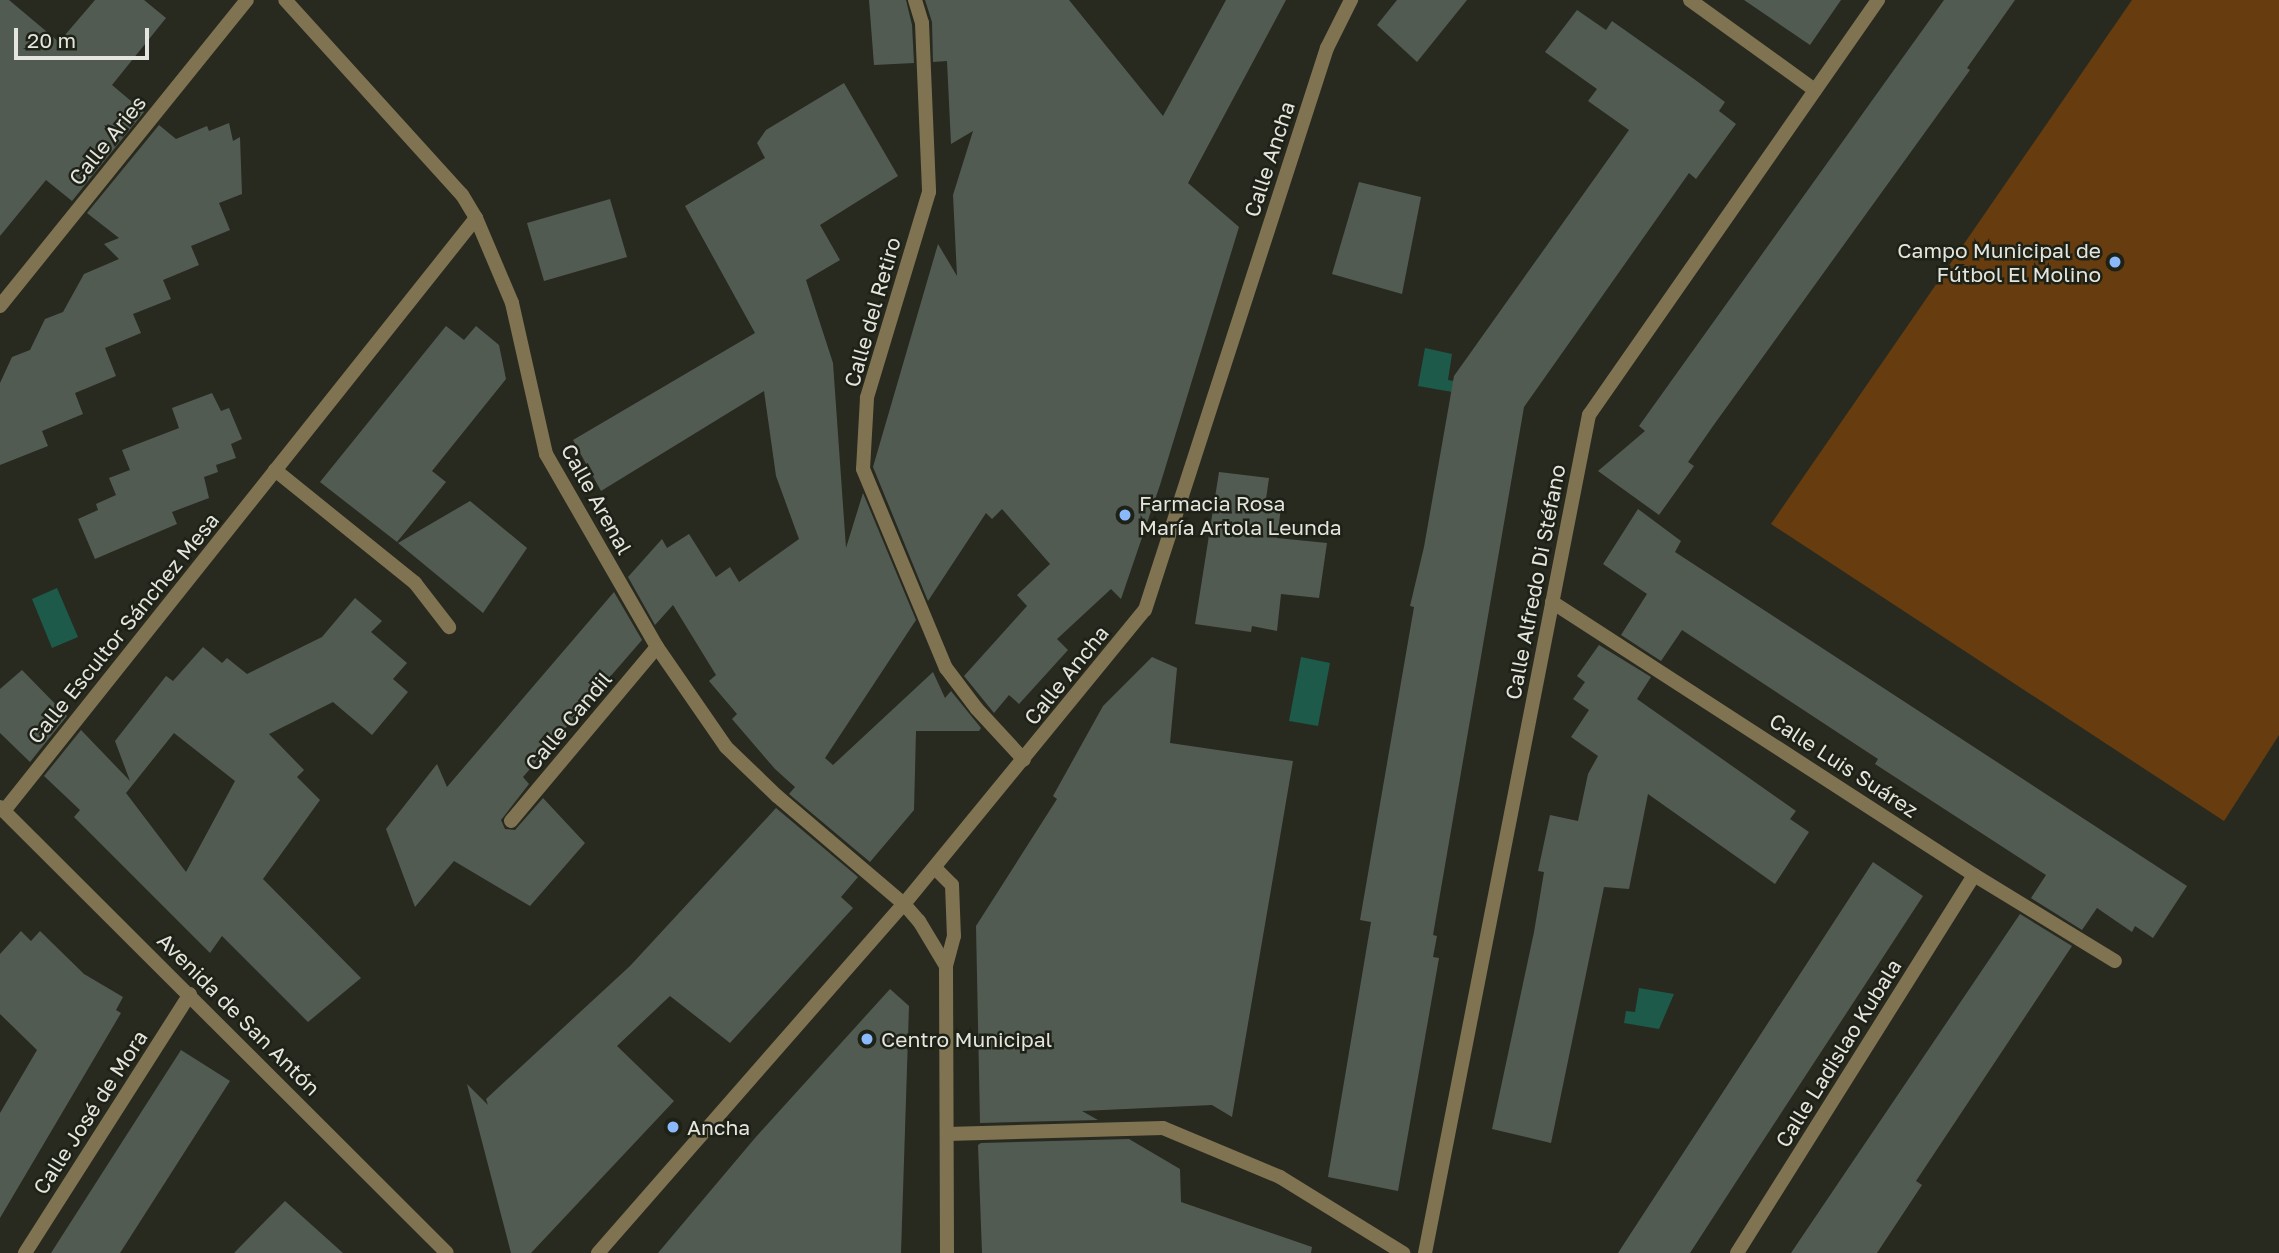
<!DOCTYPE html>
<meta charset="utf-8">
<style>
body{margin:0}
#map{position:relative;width:2279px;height:1253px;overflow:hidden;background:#282a20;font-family:"Golos Text",sans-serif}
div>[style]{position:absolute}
.green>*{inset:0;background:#673d10}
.water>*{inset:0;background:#1d5a4a}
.building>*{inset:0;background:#525b52}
.pedestrian>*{height:14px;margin:-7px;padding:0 7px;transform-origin:7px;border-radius:7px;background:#807352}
.minor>*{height:14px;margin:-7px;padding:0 7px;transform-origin:7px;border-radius:7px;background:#807352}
.tertiary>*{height:14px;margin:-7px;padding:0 7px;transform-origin:7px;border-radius:7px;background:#807352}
.dots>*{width:19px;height:19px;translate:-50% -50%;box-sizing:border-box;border:4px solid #1e2116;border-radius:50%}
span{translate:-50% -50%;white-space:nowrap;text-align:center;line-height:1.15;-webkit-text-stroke:5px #1e2116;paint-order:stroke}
.street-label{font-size:21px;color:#e4e5de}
.poi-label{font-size:21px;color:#e4e5de}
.right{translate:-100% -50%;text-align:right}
.left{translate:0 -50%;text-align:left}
.scale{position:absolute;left:14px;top:28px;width:135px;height:32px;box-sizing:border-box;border:4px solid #e4e5de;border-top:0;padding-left:9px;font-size:21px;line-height:24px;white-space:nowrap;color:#e4e5de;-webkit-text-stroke:5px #1e2116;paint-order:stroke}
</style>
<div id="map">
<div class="green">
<div style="clip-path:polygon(2132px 0,2279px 0,2279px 735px,2224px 821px,1771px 524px)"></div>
</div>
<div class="water">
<div style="clip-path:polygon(1425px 348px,1452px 354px,1448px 380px,1460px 382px,1458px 393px,1418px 386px)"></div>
<div style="clip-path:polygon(57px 588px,78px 637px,52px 648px,32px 599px)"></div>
<div style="clip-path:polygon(1301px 657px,1330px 663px,1318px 726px,1289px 721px)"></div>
<div style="clip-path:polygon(1639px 988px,1674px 994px,1659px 1029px,1624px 1023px,1626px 1011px,1635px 1012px)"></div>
</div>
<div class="building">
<div style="clip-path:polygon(0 0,9px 0,59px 42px,95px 0,144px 0,166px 18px,112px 85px,144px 112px,72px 201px,46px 180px,0 236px)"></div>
<div style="clip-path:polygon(869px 0,906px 0,912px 25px,914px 63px,874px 65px)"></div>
<div style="clip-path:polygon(925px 0,1069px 0,1163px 116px,1226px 0,1286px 0,1188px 183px,1239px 227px,1160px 485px,1121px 599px,1111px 589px,1057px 639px,1068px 650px,1019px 704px,1009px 695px,994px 713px,964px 676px,1027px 606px,1017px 595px,1050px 564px,1002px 509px,992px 519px,986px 513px,928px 601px,873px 467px,938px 244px,957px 276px,953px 195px,973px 131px,951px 144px,947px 61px,933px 62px,932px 22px)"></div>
<div style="clip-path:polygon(1397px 0,1467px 0,1417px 62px,1377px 25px)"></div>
<div style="clip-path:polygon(1744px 0,1841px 0,1810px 45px)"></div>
<div style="clip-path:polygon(1944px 0,2015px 0,1967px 68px,1970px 70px,1713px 426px,1688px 462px,1694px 466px,1659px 515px,1598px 471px,1645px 431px,1639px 426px)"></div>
<div style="clip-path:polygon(1577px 10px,1606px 30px,1612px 21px,1694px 79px,1725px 102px,1719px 111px,1736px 124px,1696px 179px,1689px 173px,1524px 407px,1433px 935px,1437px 936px,1433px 957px,1439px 958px,1398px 1191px,1328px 1177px,1371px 922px,1360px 920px,1414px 607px,1410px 606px,1424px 547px,1454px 376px,1629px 130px,1588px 101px,1597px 89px,1545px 52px)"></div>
<div style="clip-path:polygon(844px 83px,898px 176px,820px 225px,840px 260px,806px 280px,833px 363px,846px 548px,863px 493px,916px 620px,825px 758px,833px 765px,933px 672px,945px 698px,951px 691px,981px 728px,979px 731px,916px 731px,914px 810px,870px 862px,789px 794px,795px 787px,775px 769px,732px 719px,737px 714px,709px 681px,716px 675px,673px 605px,655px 625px,628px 577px,662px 539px,667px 548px,689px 534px,716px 577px,730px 567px,739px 582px,799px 539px,776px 476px,764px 391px,601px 491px,573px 440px,755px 333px,685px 206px,765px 158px,757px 143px,766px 130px)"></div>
<div style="clip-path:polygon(229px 123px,233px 141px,240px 137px,242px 194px,219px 203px,230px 230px,191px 246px,199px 265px,163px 280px,171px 299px,133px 314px,141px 333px,105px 348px,116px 376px,75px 393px,83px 414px,42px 431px,48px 446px,0 465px,0 383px,12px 357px,30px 350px,45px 319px,63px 312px,84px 274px,119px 259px,104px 244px,119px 238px,87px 213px,159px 125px,176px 139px,207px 126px,209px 131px)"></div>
<div style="clip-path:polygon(1359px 182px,1421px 197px,1402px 294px,1332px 274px)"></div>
<div style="clip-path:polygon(610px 199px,627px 257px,544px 281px,527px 223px)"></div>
<div style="clip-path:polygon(446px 326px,464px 340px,476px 326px,499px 345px,506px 379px,432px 471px,446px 482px,397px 542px,320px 482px)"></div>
<div style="clip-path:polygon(212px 393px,221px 411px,229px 408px,242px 439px,231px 444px,236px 458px,216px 465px,218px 472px,204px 477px,209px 498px,172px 512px,177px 524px,95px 559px,78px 519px,98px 510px,96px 504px,116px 495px,109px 478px,130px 470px,122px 450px,179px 428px,172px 408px)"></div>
<div style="clip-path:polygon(1219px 472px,1269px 478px,1265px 506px,1281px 508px,1277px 538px,1327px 543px,1319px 598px,1281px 594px,1277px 631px,1252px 626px,1251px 632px,1195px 624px)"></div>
<div style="clip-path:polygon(470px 501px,527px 548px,483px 613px,398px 543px)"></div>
<div style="clip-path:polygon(1638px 509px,1681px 541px,1675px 552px,2187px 886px,2153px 938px,2135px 926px,2132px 932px,2097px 908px,2082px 930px,2031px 898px,2046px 875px,1875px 764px,1878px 759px,1682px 630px,1661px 661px,1621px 635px,1647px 594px,1603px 564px)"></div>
<div style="clip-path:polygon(614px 592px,642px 640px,523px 777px,529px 784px,501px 820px,505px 829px,515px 830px,543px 798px,585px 843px,530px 906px,454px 861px,415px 907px,386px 829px,437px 764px,447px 787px)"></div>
<div style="clip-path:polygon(evenodd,355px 598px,382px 621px,371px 632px,407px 663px,393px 679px,408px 692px,372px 735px,333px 702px,269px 734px,304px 770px,297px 777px,320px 800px,263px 879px,361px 978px,308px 1022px,222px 936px,210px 953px,74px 817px,80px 810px,44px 776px,81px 730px,130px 781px,115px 741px,166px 676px,173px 681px,203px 647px,222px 663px,227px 658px,247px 674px,322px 637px,355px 598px,174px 733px,235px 781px,186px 872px,126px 793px,174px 733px)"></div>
<div style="clip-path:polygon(1599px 645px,1651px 677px,1637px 699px,1796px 811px,1790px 819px,1809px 832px,1775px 884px,1648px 794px,1629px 889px,1604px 887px,1551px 1143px,1492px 1129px,1534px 932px,1544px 872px,1538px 871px,1550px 815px,1578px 821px,1588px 774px,1598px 756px,1571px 737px,1589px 710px,1573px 699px,1585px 682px,1577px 676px)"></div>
<div style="clip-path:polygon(1152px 657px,1177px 668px,1170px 743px,1293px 761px,1232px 1117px,1212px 1105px,1082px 1111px,1098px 1120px,980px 1123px,976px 926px,1057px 799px,1053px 796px,1103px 706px)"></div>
<div style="clip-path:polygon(22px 670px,67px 716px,30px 762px,0 733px,0 689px)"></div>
<div style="clip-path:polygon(776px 808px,858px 877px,841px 897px,853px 908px,730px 1043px,670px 996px,617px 1046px,674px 1101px,531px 1253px,511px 1253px,467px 1084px,488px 1105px,486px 1099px,630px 966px)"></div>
<div style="clip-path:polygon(1873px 862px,1923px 896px,1738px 1179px,1690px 1253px,1618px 1253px)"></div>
<div style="clip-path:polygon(2020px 914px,2072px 946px,1916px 1181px,1922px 1185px,1877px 1253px,1791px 1253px)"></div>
<div style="clip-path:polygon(21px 931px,31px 941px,40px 931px,84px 974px,123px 997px,116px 1010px,121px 1013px,0 1218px,0 1113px,37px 1050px,0 1014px,0 954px)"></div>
<div style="clip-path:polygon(890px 989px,909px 1006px,901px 1253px,658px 1253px,755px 1138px)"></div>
<div style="clip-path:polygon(181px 1050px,230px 1081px,120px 1253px,51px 1253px)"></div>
<div style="clip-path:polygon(1129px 1139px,1180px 1169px,1181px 1202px,1312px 1247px,1311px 1253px,982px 1253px,978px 1145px,981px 1143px)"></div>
<div style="clip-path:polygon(285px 1201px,343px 1253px,234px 1253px)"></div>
</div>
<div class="pedestrian">
<div style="left:476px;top:218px;width:92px;rotate:67deg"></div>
<div style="left:512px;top:303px;width:155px;rotate:77.3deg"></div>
<div style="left:546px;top:454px;width:223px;rotate:60.1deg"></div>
</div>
<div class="minor">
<div style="left:915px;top:0;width:24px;rotate:73deg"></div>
<div style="left:922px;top:23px;width:169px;rotate:87.6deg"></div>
<div style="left:929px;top:192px;width:215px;rotate:106.8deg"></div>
<div style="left:867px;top:398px;width:71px;rotate:93.2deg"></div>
<div style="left:863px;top:469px;width:216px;rotate:67.4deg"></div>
<div style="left:946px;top:668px;width:51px;rotate:52.9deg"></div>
<div style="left:977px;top:709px;width:69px;rotate:47.3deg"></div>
<div style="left:1690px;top:0;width:154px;rotate:35.8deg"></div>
<div style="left:0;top:306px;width:393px;rotate:-51.1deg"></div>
<div style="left:275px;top:470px;width:180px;rotate:38.9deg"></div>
<div style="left:415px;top:583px;width:56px;rotate:52.3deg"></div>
<div style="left:1552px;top:602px;width:503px;rotate:32.9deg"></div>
<div style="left:1974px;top:875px;width:165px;rotate:31.4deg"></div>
<div style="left:4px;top:811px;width:758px;rotate:-51.48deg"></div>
<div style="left:476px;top:218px;width:27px;rotate:-121deg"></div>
<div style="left:462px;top:195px;width:263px;rotate:-132.2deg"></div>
<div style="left:511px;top:821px;width:227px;rotate:-50deg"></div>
<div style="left:657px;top:647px;width:121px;rotate:55.4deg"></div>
<div style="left:726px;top:747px;width:71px;rotate:43.9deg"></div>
<div style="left:777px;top:796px;width:167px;rotate:40.4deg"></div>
<div style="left:947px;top:1134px;width:216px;rotate:-1.6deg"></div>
<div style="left:1163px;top:1128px;width:127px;rotate:22.7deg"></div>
<div style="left:1280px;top:1177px;width:145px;rotate:31.7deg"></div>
<div style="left:25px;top:1253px;width:307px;rotate:-57.5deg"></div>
<div style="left:1425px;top:1253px;width:854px;rotate:-78.93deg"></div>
<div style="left:1589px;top:415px;width:506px;rotate:-55.15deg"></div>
<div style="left:1737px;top:1253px;width:446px;rotate:-57.9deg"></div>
</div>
<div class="tertiary">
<div style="left:0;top:807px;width:631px;rotate:44.94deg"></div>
<div style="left:935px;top:868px;width:24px;rotate:45deg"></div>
<div style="left:952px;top:885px;width:51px;rotate:87.8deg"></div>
<div style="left:954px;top:936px;width:31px;rotate:105deg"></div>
<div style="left:946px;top:966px;width:287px;rotate:89.8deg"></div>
<div style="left:904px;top:904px;width:23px;rotate:49deg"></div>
<div style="left:919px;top:921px;width:52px;rotate:59deg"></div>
<div style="left:598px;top:1253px;width:464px;rotate:-48.8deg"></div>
<div style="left:904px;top:904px;width:380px;rotate:-50.7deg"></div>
<div style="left:1145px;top:610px;width:591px;rotate:-72.06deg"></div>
<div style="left:1327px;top:48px;width:54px;rotate:-63.4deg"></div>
</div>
<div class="dots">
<div style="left:2115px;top:262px;background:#8abafc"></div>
<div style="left:1125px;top:515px;background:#8abafc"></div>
<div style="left:867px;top:1039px;background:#8abafc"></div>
<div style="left:673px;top:1127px;background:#8abafc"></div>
</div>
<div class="street-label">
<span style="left:107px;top:140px;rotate:-51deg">Calle Aries</span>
<span style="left:1269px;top:159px;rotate:-72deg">Calle Ancha</span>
<span style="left:872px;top:312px;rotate:-74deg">Calle del Retiro</span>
<span style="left:597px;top:499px;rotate:61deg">Calle Arenal</span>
<span style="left:1535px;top:582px;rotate:-79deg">Calle Alfredo Di Stéfano</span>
<span style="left:123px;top:628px;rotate:-51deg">Calle Escultor Sánchez Mesa</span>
<span style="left:1066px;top:675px;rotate:-51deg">Calle Ancha</span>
<span style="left:568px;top:721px;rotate:-50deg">Calle Candil</span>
<span style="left:1844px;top:765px;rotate:33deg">Calle Luis Suárez</span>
<span style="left:239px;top:1014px;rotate:45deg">Avenida de San Antón</span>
<span style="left:1838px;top:1053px;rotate:-58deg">Calle Ladislao Kubala</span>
<span style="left:90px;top:1112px;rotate:-57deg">Calle José de Mora</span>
</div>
<div class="poi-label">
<span class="right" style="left:2101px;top:262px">Campo Municipal de<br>Fútbol El Molino</span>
<span class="left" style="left:1139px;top:515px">Farmacia Rosa<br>María Artola Leunda</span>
<span class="left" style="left:881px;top:1039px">Centro Municipal</span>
<span class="left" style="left:687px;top:1127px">Ancha</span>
</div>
<div class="scale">20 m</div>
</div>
